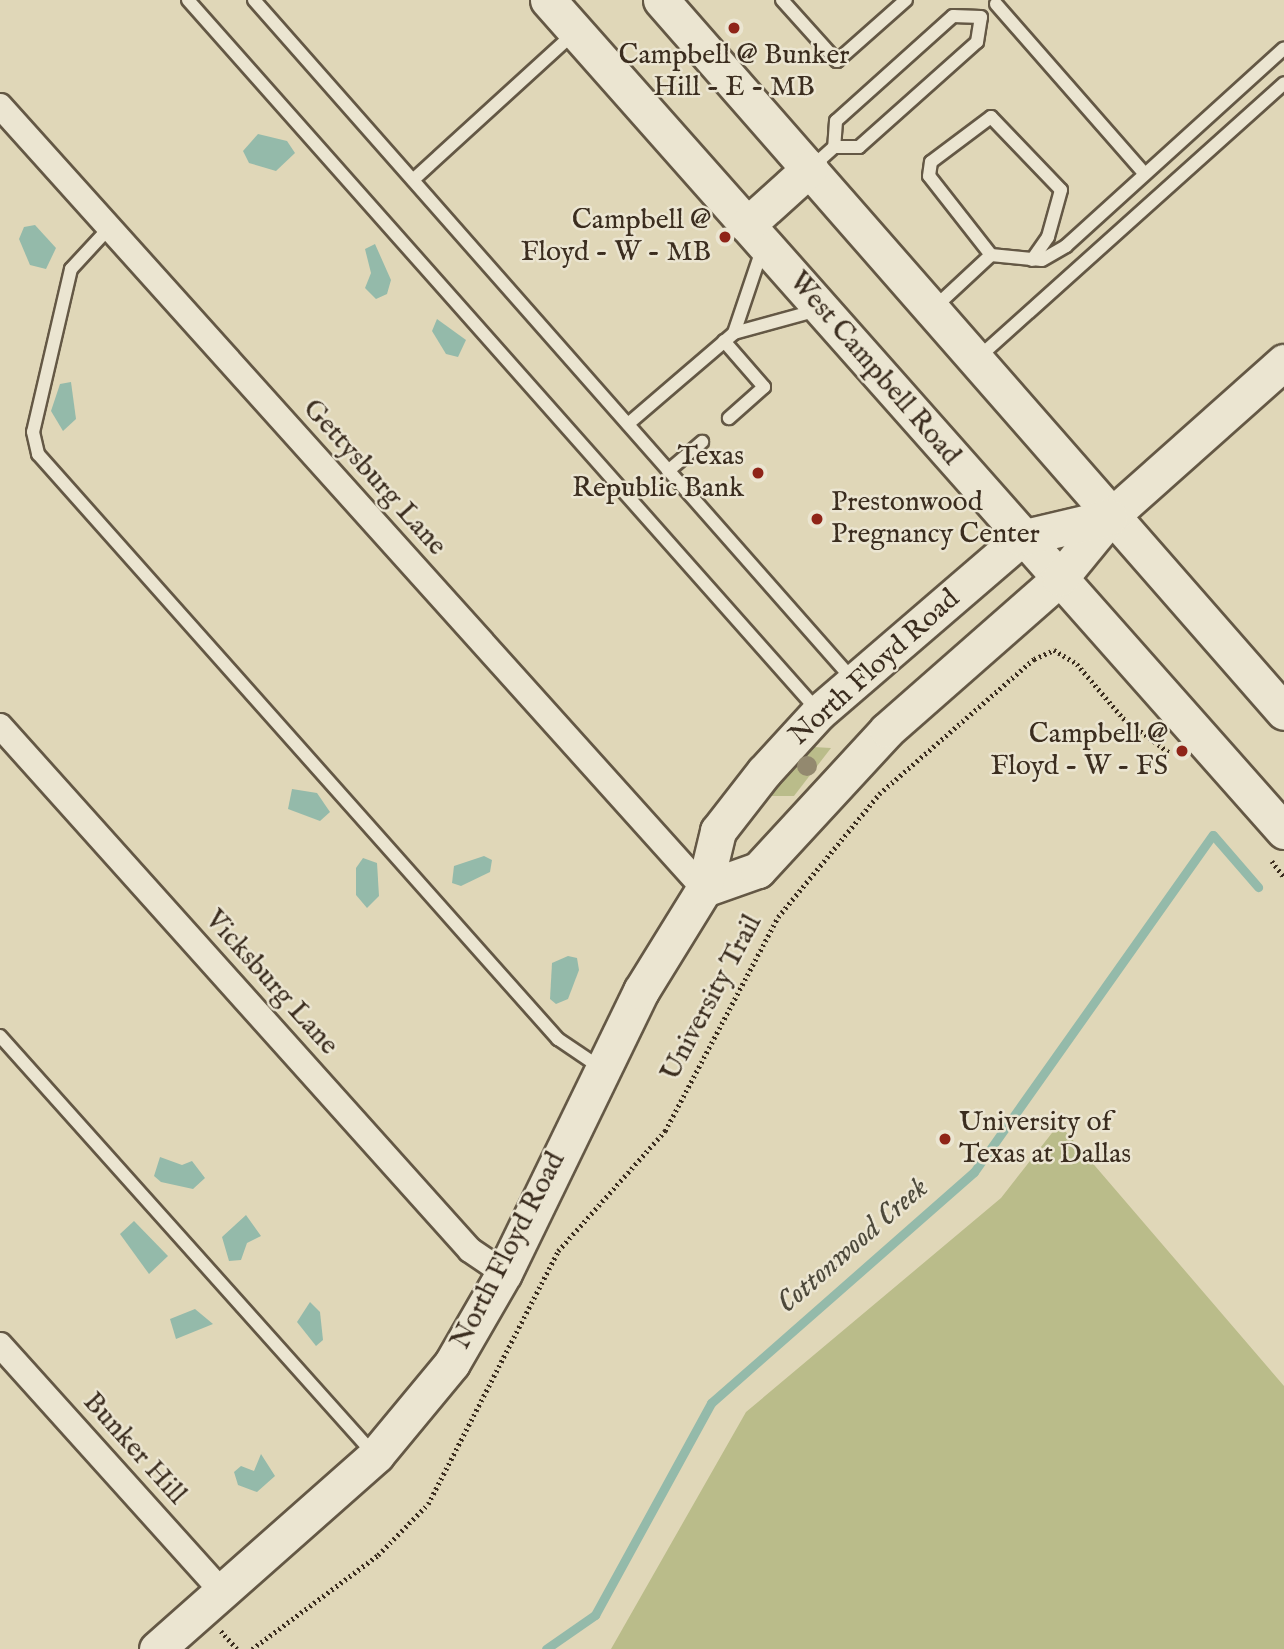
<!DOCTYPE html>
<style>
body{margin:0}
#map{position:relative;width:1284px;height:1649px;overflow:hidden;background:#e0d7b8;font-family:"IM FELL English",serif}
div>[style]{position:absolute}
.green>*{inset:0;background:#babc8a}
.water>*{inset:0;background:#94baaa}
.stream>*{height:9px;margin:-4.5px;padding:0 4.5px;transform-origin:4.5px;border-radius:4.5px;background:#94baaa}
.path>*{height:4.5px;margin-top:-2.25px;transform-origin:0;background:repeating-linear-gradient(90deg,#3b2d1f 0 2px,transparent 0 5.5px)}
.roads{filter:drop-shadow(2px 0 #645845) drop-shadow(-2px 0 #645845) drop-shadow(0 2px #645845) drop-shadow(0 -2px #645845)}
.lane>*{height:12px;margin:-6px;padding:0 6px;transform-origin:6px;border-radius:6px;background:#ebe5d1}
.street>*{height:24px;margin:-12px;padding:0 12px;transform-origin:12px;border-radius:12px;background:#ebe5d1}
.secondary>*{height:35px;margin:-17.5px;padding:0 17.5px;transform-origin:17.5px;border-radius:17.5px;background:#ebe5d1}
.trees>*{width:20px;height:20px;margin:-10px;border-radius:50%;background:#93896f}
.dots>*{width:19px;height:19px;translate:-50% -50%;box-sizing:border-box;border:4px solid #ebe5d1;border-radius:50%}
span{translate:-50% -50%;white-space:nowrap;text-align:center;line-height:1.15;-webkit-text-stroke:5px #ebe5d1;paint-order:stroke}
.poi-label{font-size:28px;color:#3b2d1f}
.right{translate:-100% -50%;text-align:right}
.left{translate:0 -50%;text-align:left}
.street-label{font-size:28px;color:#3b2d1f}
.water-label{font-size:30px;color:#4d493b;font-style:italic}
</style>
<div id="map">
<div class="green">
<div style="clip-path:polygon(813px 747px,831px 748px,794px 796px,769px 796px)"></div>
<div style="clip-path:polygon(1059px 1124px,1284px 1386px,1284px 1649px,611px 1649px,746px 1412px,1001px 1198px)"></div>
</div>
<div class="water">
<div style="clip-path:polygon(258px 134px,287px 141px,295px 153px,276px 171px,249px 163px,243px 151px)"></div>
<div style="clip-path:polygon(35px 225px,56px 248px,46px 269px,30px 265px,19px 239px,24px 227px)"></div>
<div style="clip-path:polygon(375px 244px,391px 280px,387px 294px,376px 299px,365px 288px,371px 273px,365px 249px)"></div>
<div style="clip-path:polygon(437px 319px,466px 340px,458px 357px,446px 354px,432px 331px)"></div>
<div style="clip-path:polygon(71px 382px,76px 419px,63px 431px,51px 411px,60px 384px)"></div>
<div style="clip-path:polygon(292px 789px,317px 793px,330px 812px,320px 821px,288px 809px)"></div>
<div style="clip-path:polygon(484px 856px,492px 860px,490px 872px,461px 886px,452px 883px,454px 866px)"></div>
<div style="clip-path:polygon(363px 858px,377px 863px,379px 896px,367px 908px,356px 895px,356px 868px)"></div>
<div style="clip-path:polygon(568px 956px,577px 958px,579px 970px,568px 999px,556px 1004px,550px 999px,552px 963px)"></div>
<div style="clip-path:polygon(160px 1157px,182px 1165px,192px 1161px,205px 1178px,193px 1189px,161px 1182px,154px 1176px)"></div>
<div style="clip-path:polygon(246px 1215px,261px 1236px,247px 1243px,241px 1260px,229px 1261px,222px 1237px)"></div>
<div style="clip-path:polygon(134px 1221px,168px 1256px,149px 1274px,120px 1234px)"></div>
<div style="clip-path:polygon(310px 1302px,320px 1312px,323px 1340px,316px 1346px,297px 1322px)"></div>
<div style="clip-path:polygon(195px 1309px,213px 1324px,176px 1339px,170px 1319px)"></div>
<div style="clip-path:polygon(261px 1454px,275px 1476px,257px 1492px,238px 1485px,234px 1472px,241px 1466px,254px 1471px)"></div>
</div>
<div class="stream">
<div style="left:546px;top:1649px;width:60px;rotate:-34.8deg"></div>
<div style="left:595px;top:1615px;width:242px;rotate:-61.3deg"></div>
<div style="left:711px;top:1403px;width:350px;rotate:-41.3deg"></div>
<div style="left:974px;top:1172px;width:413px;rotate:-54.7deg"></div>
<div style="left:1213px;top:835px;width:69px;rotate:49.1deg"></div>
</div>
<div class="path">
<div style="left:1272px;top:861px;width:20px;rotate:53deg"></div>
<div style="left:221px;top:1631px;width:24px;rotate:48deg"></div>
<div style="left:252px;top:1649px;width:157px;rotate:-36.7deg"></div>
<div style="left:378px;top:1555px;width:71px;rotate:-45.6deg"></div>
<div style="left:428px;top:1504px;width:284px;rotate:-62.8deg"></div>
<div style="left:558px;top:1251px;width:161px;rotate:-48.3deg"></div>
<div style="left:665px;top:1131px;width:242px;rotate:-62.2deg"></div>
<div style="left:778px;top:917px;width:159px;rotate:-50.6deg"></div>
<div style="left:879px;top:794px;width:206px;rotate:-41.1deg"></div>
<div style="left:1034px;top:659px;width:22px;rotate:-24deg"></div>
<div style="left:1054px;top:650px;width:27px;rotate:31deg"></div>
<div style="left:1077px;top:664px;width:71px;rotate:49.6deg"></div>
<div style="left:1123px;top:718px;width:59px;rotate:36.7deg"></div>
</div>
<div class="roads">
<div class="lane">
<div style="left:188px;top:0;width:949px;rotate:48.46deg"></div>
<div style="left:254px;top:0;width:906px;rotate:48.62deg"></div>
<div style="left:782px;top:0;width:82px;rotate:48deg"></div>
<div style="left:837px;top:61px;width:92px;rotate:-41.5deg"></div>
<div style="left:996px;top:4px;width:226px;rotate:48.8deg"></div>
<div style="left:813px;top:166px;width:28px;rotate:-42deg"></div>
<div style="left:834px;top:147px;width:25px"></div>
<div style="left:859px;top:147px;width:158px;rotate:-41.7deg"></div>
<div style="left:977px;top:42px;width:25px;rotate:-81deg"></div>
<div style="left:981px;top:17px;width:28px;rotate:-178deg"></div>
<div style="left:953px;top:16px;width:157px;rotate:138.1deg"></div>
<div style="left:836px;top:121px;width:26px;rotate:94deg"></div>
<div style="left:413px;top:180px;width:219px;rotate:-42.4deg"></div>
<div style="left:109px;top:228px;width:56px;rotate:132.8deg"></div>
<div style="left:71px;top:269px;width:167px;rotate:103.1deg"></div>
<div style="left:33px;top:432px;width:23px;rotate:77deg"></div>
<div style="left:38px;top:454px;width:783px;rotate:48.37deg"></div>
<div style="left:558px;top:1039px;width:52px;rotate:34deg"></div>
<div style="left:991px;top:255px;width:100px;rotate:-128.1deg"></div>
<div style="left:929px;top:176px;width:14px;rotate:-82deg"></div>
<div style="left:931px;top:162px;width:75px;rotate:-36.9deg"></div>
<div style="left:991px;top:117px;width:101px;rotate:46.2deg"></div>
<div style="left:1061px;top:190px;width:49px;rotate:105.5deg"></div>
<div style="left:1048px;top:237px;width:28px;rotate:125deg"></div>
<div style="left:935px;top:307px;width:76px;rotate:-42.9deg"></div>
<div style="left:991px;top:255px;width:51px;rotate:5.6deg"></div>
<div style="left:1042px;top:260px;width:28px;rotate:-30deg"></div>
<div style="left:1066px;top:246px;width:294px;rotate:-42.2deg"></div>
<div style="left:734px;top:333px;width:88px;rotate:-71.4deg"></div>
<div style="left:724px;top:341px;width:61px;rotate:49deg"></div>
<div style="left:764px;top:387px;width:47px;rotate:138.5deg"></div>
<div style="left:979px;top:357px;width:410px;rotate:-41.9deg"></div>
<div style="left:628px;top:424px;width:140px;rotate:-40.6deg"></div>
<div style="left:734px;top:333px;width:87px;rotate:-15.3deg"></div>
<div style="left:668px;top:471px;width:45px;rotate:-40.5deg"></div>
<div style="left:0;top:1036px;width:559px;rotate:48.19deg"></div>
</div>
<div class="street">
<div style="left:0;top:106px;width:1053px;rotate:48.04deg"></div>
<div style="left:0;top:726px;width:704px;rotate:48.11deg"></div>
<div style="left:470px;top:1250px;width:41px;rotate:34.1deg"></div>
<div style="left:0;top:1345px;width:334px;rotate:48deg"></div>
</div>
<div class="secondary">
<div style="left:548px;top:0;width:1110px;rotate:48.47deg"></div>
<div style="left:661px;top:0;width:946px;rotate:48.81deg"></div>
<div style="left:747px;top:225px;width:85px;rotate:-42.1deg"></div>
<div style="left:704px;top:889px;width:57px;rotate:-19.4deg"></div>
<div style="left:758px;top:870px;width:190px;rotate:-47.3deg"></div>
<div style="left:887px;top:730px;width:230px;rotate:-41.3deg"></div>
<div style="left:1060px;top:578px;width:79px;rotate:-50.7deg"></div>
<div style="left:1110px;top:517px;width:233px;rotate:-41.7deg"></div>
<div style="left:157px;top:1649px;width:293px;rotate:-41.5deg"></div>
<div style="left:376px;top:1455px;width:119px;rotate:-50.4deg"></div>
<div style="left:452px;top:1363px;width:104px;rotate:-60deg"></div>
<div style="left:504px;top:1273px;width:314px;rotate:-64.1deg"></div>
<div style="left:641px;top:991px;width:120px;rotate:-58.3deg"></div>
<div style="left:704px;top:889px;width:60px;rotate:-76.4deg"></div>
<div style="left:718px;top:831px;width:75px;rotate:-52.1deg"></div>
<div style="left:764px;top:772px;width:81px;rotate:-47.5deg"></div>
<div style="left:819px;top:712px;width:267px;rotate:-40.7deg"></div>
<div style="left:1021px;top:538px;width:91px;rotate:-13.3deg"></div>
</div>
</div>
<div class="trees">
<div style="left:807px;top:766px"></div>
</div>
<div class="dots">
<div style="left:734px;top:28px;background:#8f2418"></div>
<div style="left:725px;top:237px;background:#8f2418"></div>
<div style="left:758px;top:473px;background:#8f2418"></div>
<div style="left:817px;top:519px;background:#8f2418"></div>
<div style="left:1182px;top:751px;background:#8f2418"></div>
<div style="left:945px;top:1139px;background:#8f2418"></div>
</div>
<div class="poi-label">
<span style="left:734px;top:72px">Campbell @ Bunker<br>Hill - E - MB</span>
<span class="right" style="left:711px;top:237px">Campbell @<br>Floyd - W - MB</span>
<span class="right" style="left:744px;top:473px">Texas<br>Republic Bank</span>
<span class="left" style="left:831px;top:519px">Prestonwood<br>Pregnancy Center</span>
<span class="right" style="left:1168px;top:751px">Campbell @<br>Floyd - W - FS</span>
<span class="left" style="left:959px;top:1139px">University of<br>Texas at Dallas</span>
</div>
<div class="street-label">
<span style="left:874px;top:369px;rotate:49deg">West Campbell Road</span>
<span style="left:374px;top:478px;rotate:48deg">Gettysburg Lane</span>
<span style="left:875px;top:668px;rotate:-42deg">North Floyd Road</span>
<span style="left:271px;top:983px;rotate:48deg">Vicksburg Lane</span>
<span style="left:712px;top:998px;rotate:-62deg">University Trail</span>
<span style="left:509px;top:1251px;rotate:-63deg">North Floyd Road</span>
<span style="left:134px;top:1449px;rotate:48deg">Bunker Hill</span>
</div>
<div class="water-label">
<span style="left:853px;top:1246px;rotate:-41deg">Cottonwood Creek</span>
</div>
</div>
